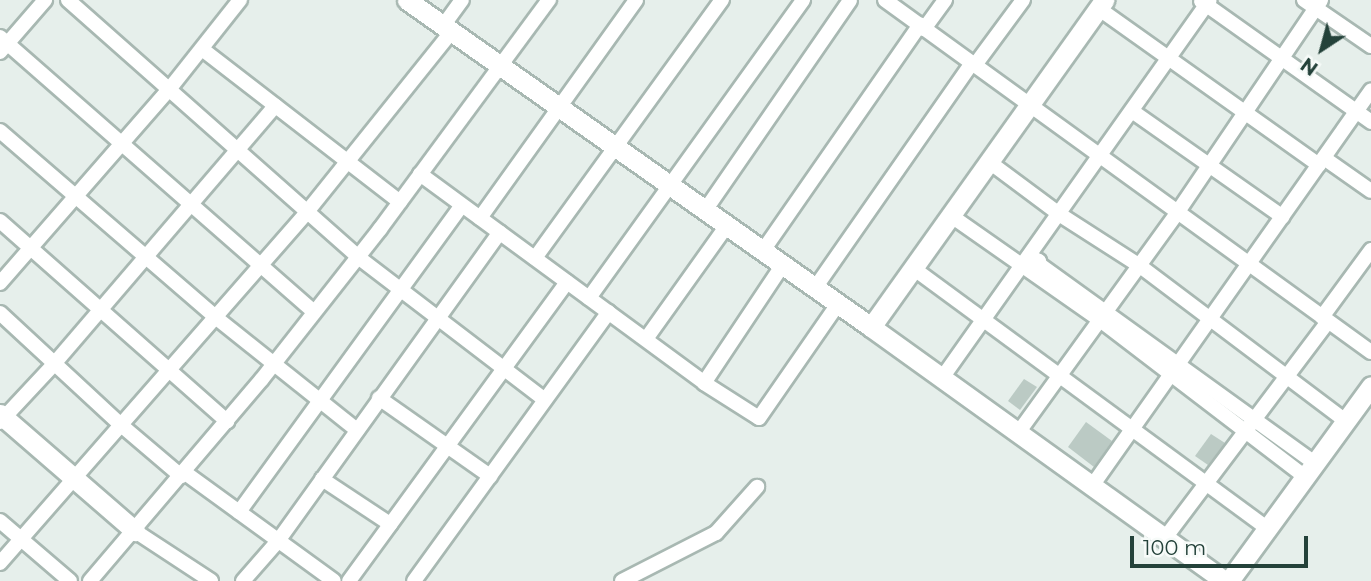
<!DOCTYPE html>
<style>
body{margin:0}
#map{position:relative;width:1371px;height:581px;overflow:hidden;background:#e6efeb;font-family:Montserrat,sans-serif}
div>[style]{position:absolute}
.building>*{inset:0;background:#bbcac4}
.roads{filter:drop-shadow(2px 0 #a8b8b2) drop-shadow(-2px 0 #a8b8b2) drop-shadow(0 2px #a8b8b2) drop-shadow(0 -2px #a8b8b2)}
.street>*{height:14px;margin:-7px;padding:0 7px;transform-origin:7px;border-radius:7px;background:#fff}
.secondary>*{height:19px;margin:-9.5px;padding:0 9.5px;transform-origin:9.5px;border-radius:9.5px;background:#fff}
span{translate:-50% -50%;white-space:nowrap;text-align:center;line-height:1.15;-webkit-text-stroke:5px #f7fbf9;paint-order:stroke}
.north{position:absolute;left:1287px;top:14px;width:70px;height:70px;-webkit-text-stroke:5px #f7fbf9;paint-order:stroke;rotate:216deg;font-size:19px;font-weight:700;line-height:28px;text-align:center;color:#24423a}
.north::after{content:'';display:block;margin:auto;width:24px;height:32px;background:#24423a;clip-path:polygon(50% 0,100% 100%,50% 72%,0 100%)}
.scale{position:absolute;left:1130px;top:536px;width:178px;height:32px;box-sizing:border-box;border:4px solid #24423a;border-top:0;padding-left:9px;font-size:21px;line-height:24px;white-space:nowrap;color:#24423a;-webkit-text-stroke:5px #f7fbf9;paint-order:stroke}
</style>
<div id="map">
<div class="building">
<div style="clip-path:polygon(1024px 379px,1037px 387px,1020px 410px,1008px 401px)"></div>
<div style="clip-path:polygon(1086px 422px,1112px 441px,1094px 467px,1068px 447px)"></div>
<div style="clip-path:polygon(1211px 434px,1225px 443px,1208px 465px,1195px 456px)"></div>
</div>
<div class="roads">
<div class="street">
<div style="left:68px;top:0;width:387px;rotate:41.5deg"></div>
<div style="left:358px;top:257px;width:235px;rotate:37.4deg"></div>
<div style="left:885px;top:0;width:600px;rotate:35.92deg"></div>
<div style="left:1304px;top:0;width:81px;rotate:34.5deg"></div>
<div style="left:1201px;top:1px;width:209px;rotate:35.4deg"></div>
<div style="left:1098px;top:8px;width:271px;rotate:35.4deg"></div>
<div style="left:443px;top:26px;width:32px;rotate:-54deg"></div>
<div style="left:924px;top:29px;width:36px;rotate:-54deg"></div>
<div style="left:0;top:37px;width:417px;rotate:41.2deg"></div>
<div style="left:202px;top:49px;width:250px;rotate:37.7deg"></div>
<div style="left:0;top:52px;width:69px;rotate:-49.1deg"></div>
<div style="left:975px;top:65px;width:81px;rotate:-53.6deg"></div>
<div style="left:1132px;top:111px;width:184px;rotate:35.1deg"></div>
<div style="left:0;top:131px;width:283px;rotate:40.8deg"></div>
<div style="left:214px;top:316px;width:183px;rotate:38.6deg"></div>
<div style="left:1324px;top:158px;width:57px;rotate:35.1deg"></div>
<div style="left:988px;top:161px;width:89px;rotate:36.7deg"></div>
<div style="left:1059px;top:214px;width:96px;rotate:32.7deg"></div>
<div style="left:1140px;top:266px;width:258px;rotate:37deg"></div>
<div style="left:420px;top:174px;width:353px;rotate:36.3deg"></div>
<div style="left:704px;top:383px;width:65px;rotate:32.5deg"></div>
<div style="left:759px;top:418px;width:139px;rotate:-55.3deg"></div>
<div style="left:704px;top:212px;width:257px;rotate:-55.4deg"></div>
<div style="left:950px;top:215px;width:183px;rotate:35deg"></div>
<div style="left:1100px;top:320px;width:258px;rotate:37.4deg"></div>
<div style="left:480px;top:218px;width:268px;rotate:-54.4deg"></div>
<div style="left:0;top:221px;width:303px;rotate:41.4deg"></div>
<div style="left:762px;top:252px;width:277px;rotate:-55.2deg"></div>
<div style="left:1029px;top:256px;width:11px;rotate:27deg"></div>
<div style="left:1039px;top:261px;width:4px;rotate:76deg"></div>
<div style="left:1040px;top:265px;width:339px;rotate:35.8deg"></div>
<div style="left:535px;top:258px;width:319px;rotate:-54.1deg"></div>
<div style="left:913px;top:268px;width:439px;rotate:36.3deg"></div>
<div style="left:0;top:283px;width:260px;rotate:-48.9deg"></div>
<div style="left:171px;top:87px;width:111px;rotate:-51.6deg"></div>
<div style="left:815px;top:288px;width:274px;rotate:-55.1deg"></div>
<div style="left:589px;top:298px;width:367px;rotate:-54.3deg"></div>
<div style="left:0;top:313px;width:165px;rotate:42.8deg"></div>
<div style="left:121px;top:425px;width:79px;rotate:40.4deg"></div>
<div style="left:1322px;top:317px;width:83px;rotate:-53.8deg"></div>
<div style="left:646px;top:339px;width:138px;rotate:-54.5deg"></div>
<div style="left:942px;top:378px;width:463px;rotate:-54.7deg"></div>
<div style="left:704px;top:383px;width:141px;rotate:-56.3deg"></div>
<div style="left:379px;top:398px;width:136px;rotate:35.1deg"></div>
<div style="left:0;top:422px;width:79px;rotate:-47deg"></div>
<div style="left:54px;top:364px;width:340px;rotate:-49.4deg"></div>
<div style="left:1018px;top:433px;width:271px;rotate:-54.1deg"></div>
<div style="left:1177px;top:213px;width:257px;rotate:-55.9deg"></div>
<div style="left:184px;top:472px;width:185px;rotate:36deg"></div>
<div style="left:322px;top:479px;width:82px;rotate:33.5deg"></div>
<div style="left:1092px;top:486px;width:484px;rotate:-54.8deg"></div>
<div style="left:239px;top:512px;width:379px;rotate:-54deg"></div>
<div style="left:0;top:521px;width:92px;rotate:40.6deg"></div>
<div style="left:135px;top:531px;width:91px;rotate:33.3deg"></div>
<div style="left:1165px;top:538px;width:271px;rotate:-53deg"></div>
<div style="left:0;top:563px;width:466px;rotate:-48.8deg"></div>
<div style="left:307px;top:212px;width:231px;rotate:-51.3deg"></div>
<div style="left:90px;top:581px;width:265px;rotate:-49.6deg"></div>
<div style="left:262px;top:379px;width:191px;rotate:-51.8deg"></div>
<div style="left:380px;top:229px;width:285px;rotate:-53.6deg"></div>
<div style="left:243px;top:581px;width:53px;rotate:-48.8deg"></div>
<div style="left:278px;top:541px;width:380px;rotate:-54.3deg"></div>
<div style="left:349px;top:581px;width:370px;rotate:-53.9deg"></div>
<div style="left:414px;top:581px;width:332px;rotate:-54.1deg"></div>
<div style="left:622px;top:581px;width:106px;rotate:-27.1deg"></div>
<div style="left:716px;top:533px;width:62px;rotate:-48.3deg"></div>
</div>
<div class="secondary">
<div style="left:407px;top:0;width:568px;rotate:35.17deg"></div>
<div style="left:871px;top:327px;width:435px;rotate:35.7deg"></div>
<div style="left:871px;top:327px;width:402px;rotate:-54.5deg"></div>
<div style="left:0;top:414px;width:179px;rotate:40.9deg"></div>
<div style="left:1229px;top:581px;width:241px;rotate:-53.9deg"></div>
</div>
</div>
<div class="north">N</div>
<div class="scale">100 m</div>
</div>
